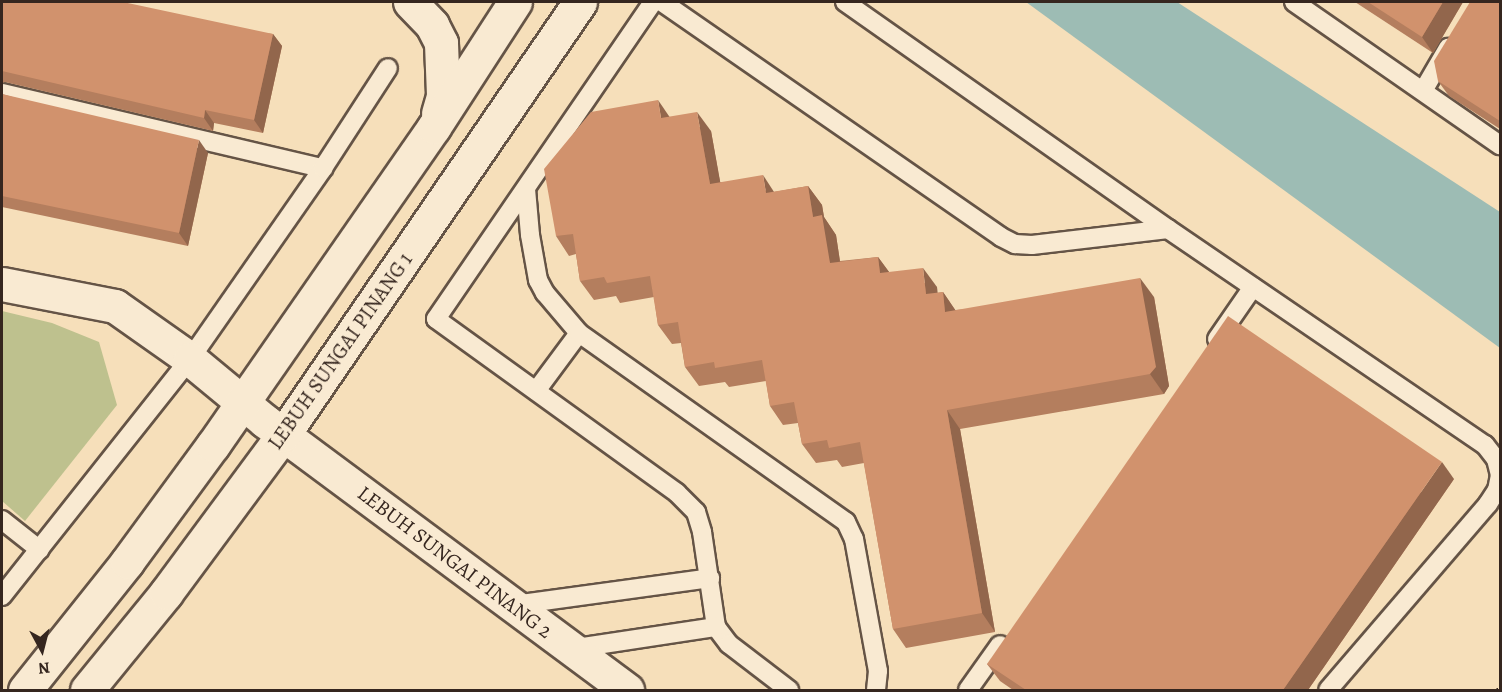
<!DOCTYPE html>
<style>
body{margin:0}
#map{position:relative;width:1502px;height:692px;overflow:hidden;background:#f6dfba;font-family:Alegreya,serif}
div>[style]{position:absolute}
.green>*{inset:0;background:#bec18e}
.water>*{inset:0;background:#9dbcb4}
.path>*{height:4px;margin-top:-2px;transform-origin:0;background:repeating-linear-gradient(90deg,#35261f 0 1.5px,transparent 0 4.5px)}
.roads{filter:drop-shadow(2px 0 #655446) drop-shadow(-2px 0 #655446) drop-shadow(0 2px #655446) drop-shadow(0 -2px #655446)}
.service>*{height:18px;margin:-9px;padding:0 9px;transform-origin:9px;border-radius:9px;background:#f9ead2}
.minor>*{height:33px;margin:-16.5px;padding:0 16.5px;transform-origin:16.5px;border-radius:16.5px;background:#f9ead2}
.tertiary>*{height:33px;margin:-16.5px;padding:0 16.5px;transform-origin:16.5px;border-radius:16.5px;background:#f9ead2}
.wall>*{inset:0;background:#b47e5e}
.shaded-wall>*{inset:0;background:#92664c}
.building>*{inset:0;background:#d1926d}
span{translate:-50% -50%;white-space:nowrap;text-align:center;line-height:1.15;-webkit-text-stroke:4.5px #f9ead2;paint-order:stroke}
.street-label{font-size:21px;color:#35261f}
.frame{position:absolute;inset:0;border:3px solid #35261f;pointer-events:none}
.north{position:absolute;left:12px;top:620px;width:60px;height:60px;-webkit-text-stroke:4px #f9ead2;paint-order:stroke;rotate:173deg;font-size:16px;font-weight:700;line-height:24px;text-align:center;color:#35261f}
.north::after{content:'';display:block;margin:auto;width:21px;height:27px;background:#35261f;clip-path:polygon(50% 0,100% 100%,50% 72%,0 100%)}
</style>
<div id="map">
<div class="green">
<div style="clip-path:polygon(2px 311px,52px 323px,99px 342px,117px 405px,25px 521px,2px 501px)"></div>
</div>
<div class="water">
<div style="clip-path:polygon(1026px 2px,1177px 2px,1500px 212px,1500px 348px)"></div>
</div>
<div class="path">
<div style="left:1498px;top:690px;width:4px;rotate:-63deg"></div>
</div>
<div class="roads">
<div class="service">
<div style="left:653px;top:2px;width:384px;rotate:124.4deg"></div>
<div style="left:436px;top:319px;width:297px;rotate:35.8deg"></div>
<div style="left:677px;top:493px;width:27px;rotate:45deg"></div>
<div style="left:696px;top:512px;width:21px;rotate:73deg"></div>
<div style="left:702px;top:532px;width:96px;rotate:81.6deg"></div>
<div style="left:716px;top:627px;width:21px;rotate:53deg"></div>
<div style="left:729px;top:644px;width:76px;rotate:37.5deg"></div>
<div style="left:662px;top:2px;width:412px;rotate:34.7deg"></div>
<div style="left:1001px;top:237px;width:16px;rotate:27deg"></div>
<div style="left:1015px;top:244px;width:17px;rotate:3deg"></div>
<div style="left:1032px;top:245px;width:137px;rotate:-6.7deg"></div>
<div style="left:845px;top:2px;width:395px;rotate:35.1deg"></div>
<div style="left:1168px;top:229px;width:384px;rotate:34.3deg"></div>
<div style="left:1485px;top:445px;width:18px;rotate:52deg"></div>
<div style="left:1496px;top:459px;width:16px;rotate:76deg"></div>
<div style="left:1500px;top:475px;width:15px;rotate:101deg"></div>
<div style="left:1497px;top:490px;width:17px;rotate:123deg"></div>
<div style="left:1488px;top:504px;width:245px;rotate:130.7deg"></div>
<div style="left:1294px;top:2px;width:251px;rotate:34.8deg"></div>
<div style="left:1423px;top:91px;width:50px;rotate:-59.8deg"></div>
<div style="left:2px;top:93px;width:330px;rotate:13.2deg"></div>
<div style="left:526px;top:189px;width:46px;rotate:85deg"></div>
<div style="left:530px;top:235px;width:46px;rotate:79.9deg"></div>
<div style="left:538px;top:280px;width:15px;rotate:62deg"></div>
<div style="left:545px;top:293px;width:52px;rotate:49.6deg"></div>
<div style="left:579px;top:333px;width:72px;rotate:126.6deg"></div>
<div style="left:579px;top:333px;width:327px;rotate:35.3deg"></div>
<div style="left:846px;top:522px;width:19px;rotate:65deg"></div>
<div style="left:854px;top:539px;width:134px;rotate:79.7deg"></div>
<div style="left:878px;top:671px;width:19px;rotate:96deg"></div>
<div style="left:1217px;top:339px;width:63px;rotate:-55.3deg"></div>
<div style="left:2px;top:520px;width:48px;rotate:38.3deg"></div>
<div style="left:2px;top:596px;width:303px;rotate:-51.6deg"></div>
<div style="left:190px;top:359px;width:233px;rotate:-55.1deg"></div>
<div style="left:323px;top:168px;width:119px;rotate:-57deg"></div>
<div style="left:514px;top:605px;width:198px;rotate:-7.8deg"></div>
<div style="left:570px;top:649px;width:148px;rotate:-8.6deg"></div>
<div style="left:968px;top:690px;width:55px;rotate:-54.6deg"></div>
</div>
<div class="minor">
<div style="left:2px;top:284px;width:115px;rotate:11deg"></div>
<div style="left:115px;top:306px;width:92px;rotate:35.2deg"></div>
<div style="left:190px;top:359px;width:97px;rotate:39.6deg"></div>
<div style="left:265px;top:421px;width:451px;rotate:36.6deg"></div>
</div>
<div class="tertiary">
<div style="left:410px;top:2px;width:32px;rotate:46deg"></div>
<div style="left:432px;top:25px;width:20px;rotate:63deg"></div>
<div style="left:441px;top:43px;width:53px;rotate:87.8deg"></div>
<div style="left:443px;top:96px;width:18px;rotate:106deg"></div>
<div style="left:25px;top:690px;width:164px;rotate:-51.4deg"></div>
<div style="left:127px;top:562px;width:145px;rotate:-53.7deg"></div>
<div style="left:213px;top:445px;width:387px;rotate:-55.2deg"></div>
<div style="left:434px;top:127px;width:149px;rotate:-57.1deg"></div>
<div style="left:87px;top:690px;width:125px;rotate:-50.8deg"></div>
<div style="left:166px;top:593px;width:197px;rotate:-53.5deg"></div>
<div style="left:283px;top:435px;width:525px;rotate:-55.55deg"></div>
</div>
</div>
<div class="wall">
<div style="clip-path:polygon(2px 2px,273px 34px,282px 46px,263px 133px,214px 123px,213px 131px,5px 82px,2px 83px)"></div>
<div style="clip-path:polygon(1355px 2px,1463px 2px,1433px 53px)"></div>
<div style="clip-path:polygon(1500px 2px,1500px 129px,1449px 96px,1438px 81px)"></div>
<div style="clip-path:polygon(2px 94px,208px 153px,188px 246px,2px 207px)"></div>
<div style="clip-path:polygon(669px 117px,711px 131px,720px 182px,774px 192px,808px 186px,822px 205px,824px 217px,836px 235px,840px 261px,878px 257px,889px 272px,937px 287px,937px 293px,943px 292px,955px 310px,1154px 297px,1169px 386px,1164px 394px,960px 429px,995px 632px,906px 648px,893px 629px,864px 463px,842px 467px,837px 460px,816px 463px,802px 444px,798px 423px,783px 425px,770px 406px,766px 381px,729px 387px,725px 382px,699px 386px,685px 367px,681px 343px,672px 344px,658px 325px,654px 297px,620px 303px,616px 296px,594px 300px,580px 281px,576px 254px,569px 256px,556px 236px)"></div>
<div style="clip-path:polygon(1454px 479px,1308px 690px,1013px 690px,1000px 681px,987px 664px)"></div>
</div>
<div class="shaded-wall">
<div style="clip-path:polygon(1443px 2px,1463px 2px,1433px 53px,1422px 37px)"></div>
<div style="clip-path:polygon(273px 34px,282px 46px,263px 133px,254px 120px)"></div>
<div style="clip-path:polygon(658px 100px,671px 119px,661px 118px)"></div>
<div style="clip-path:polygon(205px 110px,214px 123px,213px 131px,204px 118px)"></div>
<div style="clip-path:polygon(697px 112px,711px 131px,724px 203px,710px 184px)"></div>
<div style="clip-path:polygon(199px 140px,208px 153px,188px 246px,179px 233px)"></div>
<div style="clip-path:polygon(763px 175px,776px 195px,766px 193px)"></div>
<div style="clip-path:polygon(808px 186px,822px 205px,824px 217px,836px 235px,843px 282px,830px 263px,813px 217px)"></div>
<div style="clip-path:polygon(878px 257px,892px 276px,880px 273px)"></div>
<div style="clip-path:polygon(923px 268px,937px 287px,940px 313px,926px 294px)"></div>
<div style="clip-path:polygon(1140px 278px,1154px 297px,1169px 386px,1164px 394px,1150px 374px)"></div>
<div style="clip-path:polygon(943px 292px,956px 311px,945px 312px)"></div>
<div style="clip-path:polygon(947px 410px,960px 429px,995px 632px,982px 613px)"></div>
<div style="clip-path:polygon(1442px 462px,1454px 479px,1308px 690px,1283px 690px)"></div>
</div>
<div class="building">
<div style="clip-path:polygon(2px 2px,123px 2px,273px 34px,254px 120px,205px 110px,204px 118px,2px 71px)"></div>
<div style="clip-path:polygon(1368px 2px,1443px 2px,1422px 37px)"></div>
<div style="clip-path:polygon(1470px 2px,1500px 2px,1500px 121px,1438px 81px,1434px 61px)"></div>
<div style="clip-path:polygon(2px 94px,199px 140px,179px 233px,2px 196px)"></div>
<div style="clip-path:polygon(658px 100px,661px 118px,697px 112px,710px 184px,763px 175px,766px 193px,808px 186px,813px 217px,822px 215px,830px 263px,878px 257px,880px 273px,923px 268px,926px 294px,943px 292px,945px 312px,1140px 278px,1156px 367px,1150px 374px,947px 410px,982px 613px,893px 629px,860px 442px,829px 448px,827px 440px,802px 444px,794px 402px,770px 406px,762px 360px,715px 368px,714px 362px,685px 367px,678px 322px,658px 325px,650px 276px,607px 283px,604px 277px,580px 281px,573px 234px,556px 236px,544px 169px,591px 112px)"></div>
<div style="clip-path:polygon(1228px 316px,1442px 462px,1283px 690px,1026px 690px,987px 664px)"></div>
</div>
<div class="street-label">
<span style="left:340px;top:351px;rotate:-55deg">LEBUH SUNGAI PINANG 1</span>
<span style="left:455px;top:562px;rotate:37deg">LEBUH SUNGAI PINANG 2</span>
</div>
<div class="frame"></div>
<div class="north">N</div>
</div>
